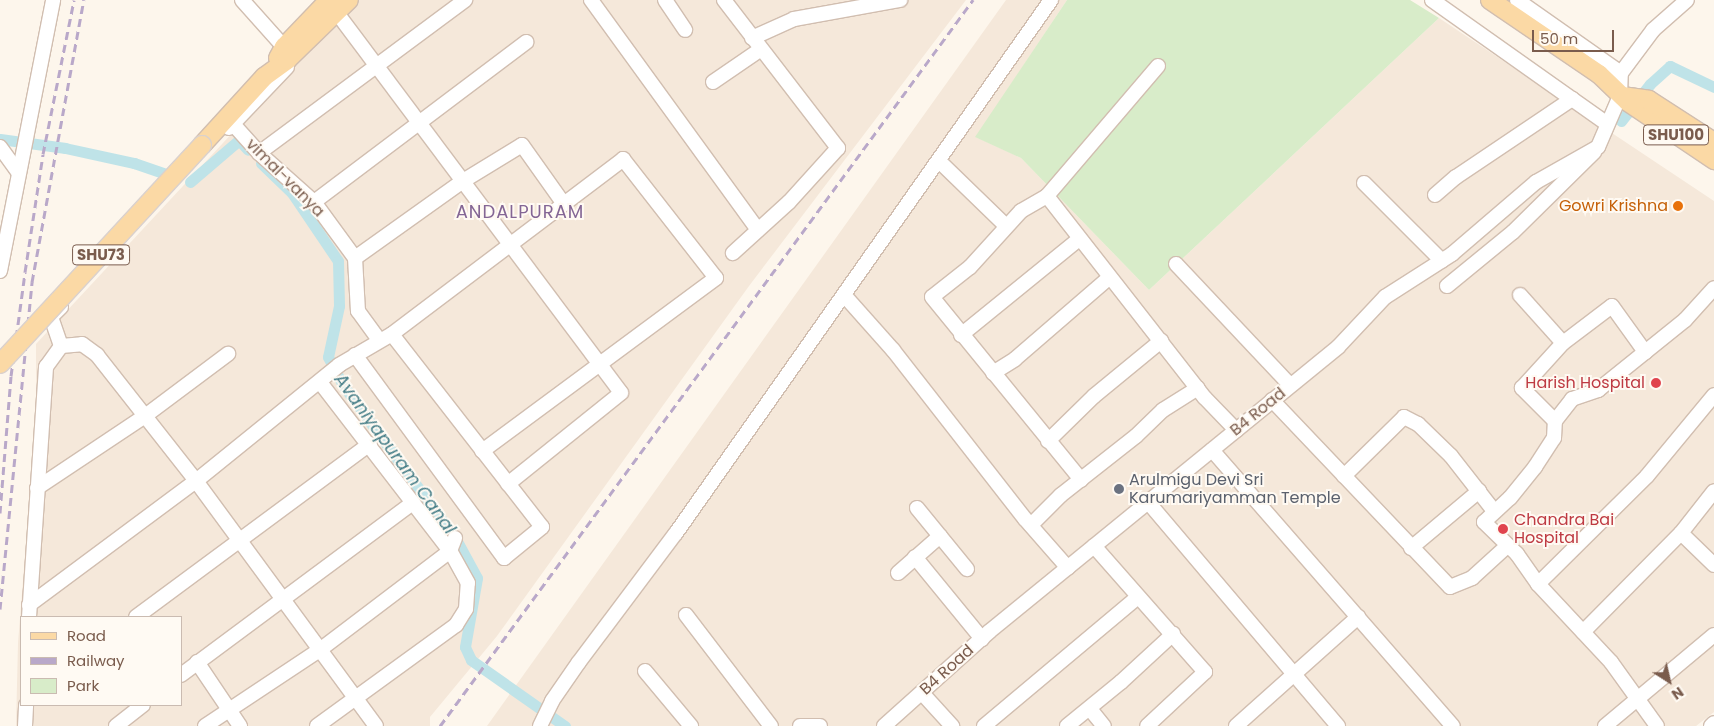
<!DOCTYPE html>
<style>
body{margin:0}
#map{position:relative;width:1714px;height:726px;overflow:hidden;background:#fdf6ec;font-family:Poppins,sans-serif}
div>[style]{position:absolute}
.residential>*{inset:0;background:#f5e8da}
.green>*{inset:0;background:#d8ecc9}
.canal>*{height:11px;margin:-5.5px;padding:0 5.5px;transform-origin:5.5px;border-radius:5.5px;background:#bfe3e8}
.roads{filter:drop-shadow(1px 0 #d1beb0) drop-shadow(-1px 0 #d1beb0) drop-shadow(0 1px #d1beb0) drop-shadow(0 -1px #d1beb0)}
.minor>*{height:14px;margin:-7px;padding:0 7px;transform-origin:7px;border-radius:7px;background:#fff}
.major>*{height:18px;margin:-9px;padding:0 9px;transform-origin:9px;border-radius:9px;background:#fbd9a5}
.rail>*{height:3px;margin-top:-1.5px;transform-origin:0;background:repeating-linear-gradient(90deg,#b9a8c9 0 8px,transparent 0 13px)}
.bridges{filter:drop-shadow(1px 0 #dad1cd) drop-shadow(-1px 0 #dad1cd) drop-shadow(0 1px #dad1cd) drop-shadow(0 -1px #dad1cd)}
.major-bridge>*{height:18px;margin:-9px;padding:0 9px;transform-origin:9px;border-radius:9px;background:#fbd9a5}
.dots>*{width:14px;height:14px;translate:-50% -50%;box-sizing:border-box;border:2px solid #fffaf3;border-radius:50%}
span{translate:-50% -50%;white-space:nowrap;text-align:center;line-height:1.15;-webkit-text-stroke:4px #fffaf3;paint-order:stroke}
.shield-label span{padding:1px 4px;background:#fffaf3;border:1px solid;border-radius:4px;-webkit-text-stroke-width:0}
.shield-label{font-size:15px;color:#7a5c4d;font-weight:700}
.street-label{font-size:16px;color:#7a5c4d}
.food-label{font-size:16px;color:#c56008}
.right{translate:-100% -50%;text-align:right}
.health-label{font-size:16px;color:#be3a42}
.left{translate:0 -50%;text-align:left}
.worship-label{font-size:16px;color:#5b616d}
.neighbourhood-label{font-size:18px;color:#846695;letter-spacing:1px}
.water-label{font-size:18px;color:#437c86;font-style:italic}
.legend{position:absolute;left:20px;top:616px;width:162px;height:90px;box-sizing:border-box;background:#fffaf3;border:1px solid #cabbb1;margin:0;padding:6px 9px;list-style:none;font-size:15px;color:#7a5c4d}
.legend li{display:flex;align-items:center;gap:10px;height:25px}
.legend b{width:25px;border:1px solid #cabbb1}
.north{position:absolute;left:1644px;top:656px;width:50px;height:50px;-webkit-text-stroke:4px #fffaf3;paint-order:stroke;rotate:145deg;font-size:14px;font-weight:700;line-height:20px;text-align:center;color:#7a5c4d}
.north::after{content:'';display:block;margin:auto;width:18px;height:22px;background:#7a5c4d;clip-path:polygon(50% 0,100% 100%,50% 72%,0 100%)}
.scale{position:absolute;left:1532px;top:30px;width:82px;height:22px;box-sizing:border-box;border:2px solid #7a5c4d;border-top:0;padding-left:6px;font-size:15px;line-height:18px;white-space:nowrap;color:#7a5c4d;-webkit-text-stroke:4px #fffaf3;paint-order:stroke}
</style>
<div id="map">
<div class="residential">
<div style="clip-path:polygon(evenodd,356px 0,966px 0,749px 286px,497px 636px,430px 717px,430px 726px,16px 726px,18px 643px,36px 418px,36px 344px,356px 0,21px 617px,181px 617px,181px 705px,21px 705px,21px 617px)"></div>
<div style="clip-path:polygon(1006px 0,1067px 0,976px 137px,1021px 158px,1149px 290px,1439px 18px,1714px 201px,1714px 712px,1696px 726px,487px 726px)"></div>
</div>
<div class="green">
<div style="clip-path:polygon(1067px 0,1410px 0,1439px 18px,1149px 290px,1021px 158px,975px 137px)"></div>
</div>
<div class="canal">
<div style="left:1621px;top:121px;width:47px;rotate:-51.9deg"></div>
<div style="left:1650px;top:84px;width:27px;rotate:-42deg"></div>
<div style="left:1670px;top:66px;width:49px;rotate:25.5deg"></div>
<div style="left:0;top:139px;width:66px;rotate:7.9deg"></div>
<div style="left:65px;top:148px;width:71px;rotate:12.3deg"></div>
<div style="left:134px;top:163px;width:40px;rotate:18.9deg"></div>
<div style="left:261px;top:163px;width:43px;rotate:44.1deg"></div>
<div style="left:292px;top:193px;width:82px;rotate:55.9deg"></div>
<div style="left:338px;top:261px;width:45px;rotate:88.7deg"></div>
<div style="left:339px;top:306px;width:52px;rotate:102.2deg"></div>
<div style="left:328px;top:357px;width:32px;rotate:62deg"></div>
<div style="left:343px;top:385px;width:193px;rotate:53.8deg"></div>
<div style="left:457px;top:541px;width:42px;rotate:61.6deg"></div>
<div style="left:477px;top:578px;width:70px;rotate:99.9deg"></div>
<div style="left:465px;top:647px;width:14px;rotate:65deg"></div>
<div style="left:471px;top:660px;width:115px;rotate:35.1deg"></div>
<div style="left:190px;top:182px;width:65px;rotate:-40.6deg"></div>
<div style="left:239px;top:140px;width:13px;rotate:48deg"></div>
</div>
<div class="roads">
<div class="minor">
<div style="left:242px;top:0;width:63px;rotate:48.2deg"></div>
<div style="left:591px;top:0;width:284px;rotate:54deg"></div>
<div style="left:665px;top:0;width:36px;rotate:56deg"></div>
<div style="left:724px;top:0;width:187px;rotate:52.4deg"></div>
<div style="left:838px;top:148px;width:73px;rotate:132.2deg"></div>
<div style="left:789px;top:202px;width:76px;rotate:137.7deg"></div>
<div style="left:1432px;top:0;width:171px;rotate:35.3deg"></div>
<div style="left:1517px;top:0;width:127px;rotate:35.1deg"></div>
<div style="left:331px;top:5px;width:484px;rotate:53.2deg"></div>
<div style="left:621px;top:393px;width:145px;rotate:141.2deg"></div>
<div style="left:752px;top:38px;width:46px;rotate:-24.3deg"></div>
<div style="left:794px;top:19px;width:108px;rotate:-10.2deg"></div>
<div style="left:1158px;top:66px;width:171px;rotate:130.5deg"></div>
<div style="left:1047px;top:196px;width:256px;rotate:52deg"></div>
<div style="left:1205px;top:398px;width:45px;rotate:45.9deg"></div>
<div style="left:1621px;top:73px;width:54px;rotate:-53.3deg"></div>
<div style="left:1653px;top:30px;width:45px;rotate:-41.4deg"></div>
<div style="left:713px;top:82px;width:58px;rotate:-34.5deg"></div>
<div style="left:233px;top:124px;width:39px;rotate:48deg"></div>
<div style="left:259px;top:153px;width:74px;rotate:41.7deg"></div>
<div style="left:314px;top:202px;width:69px;rotate:53.8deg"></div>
<div style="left:355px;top:258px;width:53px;rotate:86.8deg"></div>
<div style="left:358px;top:311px;width:36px;rotate:54deg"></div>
<div style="left:229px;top:128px;width:84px;rotate:-46.4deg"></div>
<div style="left:0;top:147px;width:31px;rotate:54deg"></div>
<div style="left:259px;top:153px;width:257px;rotate:-36.6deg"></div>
<div style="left:939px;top:161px;width:92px;rotate:44.1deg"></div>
<div style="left:1364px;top:183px;width:110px;rotate:45deg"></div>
<div style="left:1435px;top:195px;width:28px;rotate:-41deg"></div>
<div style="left:1456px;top:177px;width:140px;rotate:-33.9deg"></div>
<div style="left:1572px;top:99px;width:42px;rotate:35.2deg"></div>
<div style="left:1047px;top:196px;width:30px;rotate:150deg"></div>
<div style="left:1021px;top:211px;width:76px;rotate:132.3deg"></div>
<div style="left:970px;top:267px;width:48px;rotate:141.7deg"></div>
<div style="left:932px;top:297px;width:236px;rotate:50.8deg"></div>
<div style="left:314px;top:202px;width:266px;rotate:-37deg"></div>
<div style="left:355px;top:258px;width:133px;rotate:-35.5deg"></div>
<div style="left:463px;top:181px;width:69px;rotate:-31.4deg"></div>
<div style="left:522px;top:145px;width:72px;rotate:54.6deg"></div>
<div style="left:1176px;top:264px;width:166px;rotate:46.7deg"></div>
<div style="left:0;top:271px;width:276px;rotate:-78.9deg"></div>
<div style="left:1447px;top:286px;width:85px;rotate:-39.3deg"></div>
<div style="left:1513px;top:232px;width:114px;rotate:-44.6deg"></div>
<div style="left:844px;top:295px;width:74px;rotate:48.3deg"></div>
<div style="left:893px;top:350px;width:214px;rotate:52deg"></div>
<div style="left:1025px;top:519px;width:65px;rotate:48.7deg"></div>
<div style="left:1520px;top:295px;width:64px;rotate:48.1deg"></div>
<div style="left:61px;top:307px;width:14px;rotate:135deg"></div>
<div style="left:51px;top:317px;width:31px;rotate:71deg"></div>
<div style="left:961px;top:335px;width:152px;rotate:-39.1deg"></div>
<div style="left:355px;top:355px;width:252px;rotate:53.7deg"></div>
<div style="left:504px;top:558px;width:49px;rotate:-39.2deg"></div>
<div style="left:542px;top:527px;width:244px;rotate:-127.9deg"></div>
<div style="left:993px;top:373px;width:26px;rotate:-32deg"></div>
<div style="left:1015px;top:359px;width:125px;rotate:-40.8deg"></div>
<div style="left:1272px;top:400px;width:258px;rotate:46.4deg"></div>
<div style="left:1450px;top:587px;width:24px;rotate:-22deg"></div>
<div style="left:1472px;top:578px;width:47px;rotate:-42.4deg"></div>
<div style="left:1555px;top:421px;width:47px;rotate:-135deg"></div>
<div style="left:1522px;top:388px;width:61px;rotate:-47.7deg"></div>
<div style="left:1563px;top:343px;width:61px;rotate:-37.1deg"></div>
<div style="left:1612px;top:306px;width:57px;rotate:54.3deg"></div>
<div style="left:1048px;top:441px;width:64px;rotate:-44.4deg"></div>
<div style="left:1094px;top:396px;width:87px;rotate:-39.4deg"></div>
<div style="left:1212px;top:450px;width:366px;rotate:48.9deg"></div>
<div style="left:1344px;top:476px;width:84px;rotate:-44.5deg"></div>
<div style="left:1404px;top:417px;width:16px;rotate:27deg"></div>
<div style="left:1418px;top:424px;width:46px;rotate:44.1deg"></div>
<div style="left:1451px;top:456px;width:70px;rotate:52deg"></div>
<div style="left:37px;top:488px;width:130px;rotate:-33.7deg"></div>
<div style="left:145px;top:416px;width:104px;rotate:-36.8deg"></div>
<div style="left:1148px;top:502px;width:294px;rotate:49.7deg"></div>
<div style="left:917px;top:508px;width:79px;rotate:50.7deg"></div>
<div style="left:1031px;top:525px;width:42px;rotate:-45deg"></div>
<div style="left:1061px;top:495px;width:95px;rotate:-38.2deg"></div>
<div style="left:1136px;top:436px;width:37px;rotate:-44deg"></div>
<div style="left:1163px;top:410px;width:41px;rotate:-32.2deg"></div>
<div style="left:1681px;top:533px;width:46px;rotate:44.1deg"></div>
<div style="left:1094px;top:546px;width:168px;rotate:48.6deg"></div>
<div style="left:1205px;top:672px;width:79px;rotate:137deg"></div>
<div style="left:1411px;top:548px;width:89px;rotate:-40deg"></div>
<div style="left:915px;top:557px;width:106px;rotate:50.7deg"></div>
<div style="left:898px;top:573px;width:56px;rotate:-41.4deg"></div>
<div style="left:1538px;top:584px;width:153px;rotate:-44.7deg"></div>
<div style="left:1647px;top:476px;width:105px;rotate:-50.4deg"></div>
<div style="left:29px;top:605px;width:208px;rotate:-36.6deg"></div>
<div style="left:196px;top:481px;width:184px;rotate:-39deg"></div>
<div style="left:339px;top:365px;width:61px;rotate:-30.3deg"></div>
<div style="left:392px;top:334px;width:290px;rotate:-37.1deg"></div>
<div style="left:623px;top:159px;width:151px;rotate:52deg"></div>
<div style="left:716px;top:278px;width:291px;rotate:143.5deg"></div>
<div style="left:686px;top:615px;width:140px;rotate:52.6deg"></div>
<div style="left:29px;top:617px;width:251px;rotate:-86.1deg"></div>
<div style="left:46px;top:367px;width:26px;rotate:-54deg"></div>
<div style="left:61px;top:346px;width:21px;rotate:-5deg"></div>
<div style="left:82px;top:344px;width:19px;rotate:36deg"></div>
<div style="left:97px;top:355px;width:160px;rotate:51.8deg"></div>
<div style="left:196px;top:481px;width:304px;rotate:53.7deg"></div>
<div style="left:136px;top:617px;width:291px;rotate:-36.5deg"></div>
<div style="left:1583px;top:632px;width:139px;rotate:-45.3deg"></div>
<div style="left:1681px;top:533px;width:53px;rotate:-51.8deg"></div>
<div style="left:197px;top:662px;width:77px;rotate:56.1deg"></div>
<div style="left:645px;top:671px;width:72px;rotate:50.1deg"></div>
<div style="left:181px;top:675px;width:289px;rotate:-36.6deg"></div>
<div style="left:922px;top:693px;width:45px;rotate:47.7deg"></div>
<div style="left:1090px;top:709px;width:22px;rotate:51deg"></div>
<div style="left:25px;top:726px;width:21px;rotate:-87deg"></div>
<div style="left:116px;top:726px;width:34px;rotate:-38deg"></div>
<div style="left:205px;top:726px;width:139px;rotate:-33.6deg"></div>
<div style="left:321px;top:649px;width:162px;rotate:-37.2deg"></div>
<div style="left:450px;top:551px;width:14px;rotate:-69deg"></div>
<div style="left:317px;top:726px;width:172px;rotate:-36deg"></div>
<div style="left:456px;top:625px;width:19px;rotate:-58deg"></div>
<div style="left:466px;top:609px;width:26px;rotate:-86deg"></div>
<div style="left:468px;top:583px;width:37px;rotate:-119deg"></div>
<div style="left:450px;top:551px;width:213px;rotate:-127.6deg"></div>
<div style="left:540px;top:726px;width:28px;rotate:-64deg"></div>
<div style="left:552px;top:701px;width:47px;rotate:-55.3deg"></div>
<div style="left:579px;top:662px;width:161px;rotate:-53.1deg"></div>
<div style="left:676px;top:533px;width:652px;rotate:-54.87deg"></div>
<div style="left:800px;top:726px;width:20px"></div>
<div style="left:884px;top:726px;width:142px;rotate:-41.9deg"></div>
<div style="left:990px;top:631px;width:449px;rotate:-39.2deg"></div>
<div style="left:1338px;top:347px;width:69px;rotate:-46.8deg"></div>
<div style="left:1385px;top:297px;width:80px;rotate:-32.7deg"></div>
<div style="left:1452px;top:254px;width:111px;rotate:-40.6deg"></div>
<div style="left:1536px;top:182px;width:71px;rotate:-29.4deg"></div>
<div style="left:1598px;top:147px;width:56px;rotate:-66.7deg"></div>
<div style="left:1620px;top:96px;width:23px;rotate:-88deg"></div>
<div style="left:984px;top:726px;width:201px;rotate:-40deg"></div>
<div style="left:1067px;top:726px;width:70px;rotate:-39.2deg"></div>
<div style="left:1121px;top:682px;width:71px;rotate:-42.7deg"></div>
<div style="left:1236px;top:726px;width:164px;rotate:-41.8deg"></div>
<div style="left:1605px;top:726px;width:142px;rotate:-39.9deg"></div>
<div style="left:1657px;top:726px;width:79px;rotate:-125.7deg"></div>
<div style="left:1611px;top:662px;width:107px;rotate:-133.1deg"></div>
<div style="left:1538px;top:584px;width:37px;rotate:-125deg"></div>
<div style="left:1517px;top:554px;width:46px;rotate:-135.9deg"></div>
<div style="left:1484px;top:522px;width:35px;rotate:-43deg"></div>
<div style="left:1510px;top:498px;width:40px;rotate:-51deg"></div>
<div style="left:1535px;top:467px;width:35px;rotate:-57deg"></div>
<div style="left:1554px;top:438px;width:17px;rotate:-87deg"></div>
<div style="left:1555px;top:421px;width:28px;rotate:-52deg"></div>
<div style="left:1572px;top:399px;width:28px;rotate:-19deg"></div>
<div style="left:1598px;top:390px;width:112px;rotate:-38.8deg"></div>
<div style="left:1685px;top:320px;width:43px;rotate:-47.8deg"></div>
<div style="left:1711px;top:726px;width:4px;rotate:-45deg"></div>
</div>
<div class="major">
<div style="left:1490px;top:0;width:132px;rotate:34.2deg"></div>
<div style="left:1599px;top:74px;width:40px;rotate:44deg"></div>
<div style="left:1628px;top:102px;width:104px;rotate:34deg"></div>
<div style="left:278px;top:58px;width:13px;rotate:-61deg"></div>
<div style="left:284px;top:47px;width:65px;rotate:-46.2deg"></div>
<div style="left:1622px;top:96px;width:27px;rotate:8deg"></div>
<div style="left:1649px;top:100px;width:77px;rotate:32.9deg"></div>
<div style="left:202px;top:145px;width:92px;rotate:-47.6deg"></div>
<div style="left:264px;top:77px;width:29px;rotate:-36deg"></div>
<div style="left:287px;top:60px;width:86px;rotate:-44.1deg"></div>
</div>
</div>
<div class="rail">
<div style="left:0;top:513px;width:137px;rotate:-85.4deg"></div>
<div style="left:11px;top:376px;width:105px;rotate:-82.3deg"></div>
<div style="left:25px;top:272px;width:119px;rotate:-81.3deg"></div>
<div style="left:43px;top:154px;width:157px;rotate:-78.6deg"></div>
<div style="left:0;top:609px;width:329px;rotate:-84.4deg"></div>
<div style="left:32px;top:282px;width:287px;rotate:-79.6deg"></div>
<div style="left:440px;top:726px;width:901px;rotate:-53.72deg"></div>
</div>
<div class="bridges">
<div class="major-bridge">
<div style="left:0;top:364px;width:298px;rotate:-47.3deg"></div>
</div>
</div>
<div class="dots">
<div style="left:1678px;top:206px;background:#e8710a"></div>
<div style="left:1656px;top:383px;background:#e0444e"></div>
<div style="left:1119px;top:489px;background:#6b7280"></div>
<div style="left:1503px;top:529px;background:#e0444e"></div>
</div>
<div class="shield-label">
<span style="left:1676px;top:135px">SHU100</span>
<span style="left:101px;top:255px">SHU73</span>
</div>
<div class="street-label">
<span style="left:285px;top:178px;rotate:45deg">vimal-vanya</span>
<span style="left:1258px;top:412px;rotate:-39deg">B4 Road</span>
<span style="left:947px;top:670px;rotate:-42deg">B4 Road</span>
</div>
<div class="food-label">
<span class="right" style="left:1668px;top:206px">Gowri Krishna</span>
</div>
<div class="health-label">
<span class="right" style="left:1645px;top:383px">Harish Hospital</span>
<span class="left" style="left:1514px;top:529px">Chandra Bai<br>Hospital</span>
</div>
<div class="worship-label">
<span class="left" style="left:1129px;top:489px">Arulmigu Devi Sri<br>Karumariyamman Temple</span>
</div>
<div class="neighbourhood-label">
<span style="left:520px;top:212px">ANDALPURAM</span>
</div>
<div class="water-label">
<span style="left:395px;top:454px;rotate:54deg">Avaniyapuram Canal</span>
</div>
<ul class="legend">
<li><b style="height:6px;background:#fbd9a5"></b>Road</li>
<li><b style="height:6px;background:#b9a8c9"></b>Railway</li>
<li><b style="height:14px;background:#d8ecc9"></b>Park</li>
</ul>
<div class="north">N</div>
<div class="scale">50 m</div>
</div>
